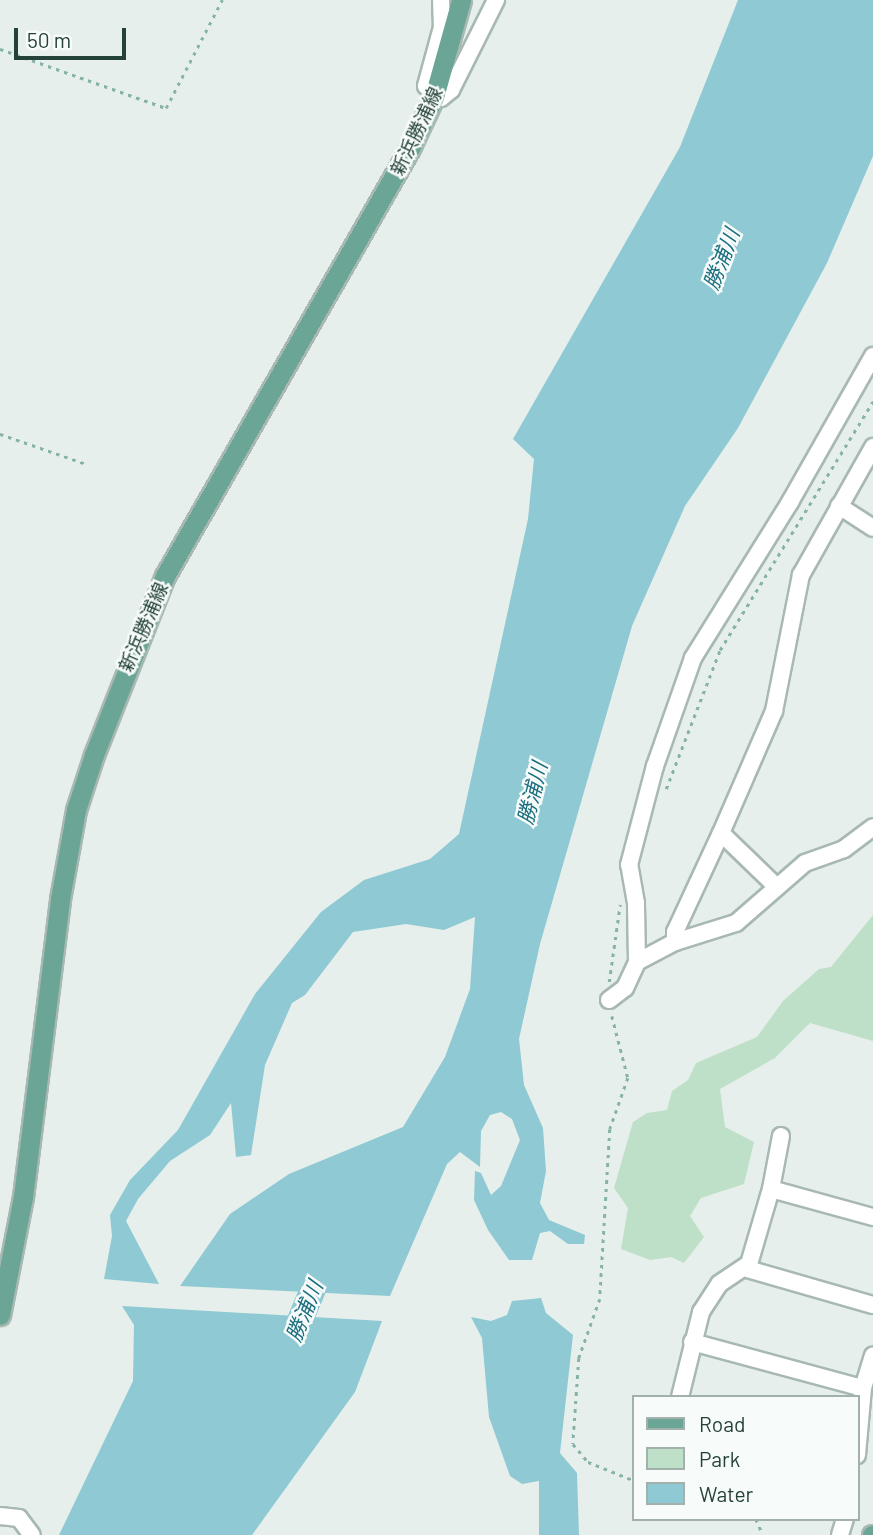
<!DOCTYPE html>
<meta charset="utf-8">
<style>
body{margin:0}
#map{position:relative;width:873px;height:1535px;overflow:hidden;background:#e6efeb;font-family:Barlow,"Noto Sans JP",sans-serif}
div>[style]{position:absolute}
.green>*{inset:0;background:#bfe0c8}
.water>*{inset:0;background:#8ec9d4}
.river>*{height:26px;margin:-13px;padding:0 13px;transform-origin:13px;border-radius:13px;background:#8ec9d4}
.path>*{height:2.5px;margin-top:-1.25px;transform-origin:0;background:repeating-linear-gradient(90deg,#86b3a5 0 3.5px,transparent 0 8.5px)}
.roads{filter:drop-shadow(2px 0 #a8b8b2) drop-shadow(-2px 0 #a8b8b2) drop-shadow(0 2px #a8b8b2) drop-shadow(0 -2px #a8b8b2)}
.minor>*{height:16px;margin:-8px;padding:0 8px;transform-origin:8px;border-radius:8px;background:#fff}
.major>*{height:19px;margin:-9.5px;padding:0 9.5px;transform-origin:9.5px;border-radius:9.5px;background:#6aa596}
span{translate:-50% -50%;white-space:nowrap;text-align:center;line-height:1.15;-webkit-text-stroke:5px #f7fbf9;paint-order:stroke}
.street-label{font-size:19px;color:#24423a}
.water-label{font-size:21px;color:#1c6f80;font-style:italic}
.legend{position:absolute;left:632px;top:1395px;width:228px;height:126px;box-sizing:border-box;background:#f7fbf9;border:2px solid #a3b1ad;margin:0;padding:9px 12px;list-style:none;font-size:21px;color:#24423a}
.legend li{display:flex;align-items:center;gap:14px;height:35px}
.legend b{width:35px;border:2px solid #a3b1ad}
.scale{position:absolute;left:14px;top:28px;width:112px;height:32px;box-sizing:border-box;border:4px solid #24423a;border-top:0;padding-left:9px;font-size:21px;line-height:24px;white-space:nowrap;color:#24423a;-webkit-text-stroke:5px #f7fbf9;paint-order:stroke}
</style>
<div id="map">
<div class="green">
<div style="clip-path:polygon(873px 915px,873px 1041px,810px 1023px,775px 1058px,720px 1089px,725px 1127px,754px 1142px,744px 1184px,701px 1198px,690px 1216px,704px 1237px,684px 1263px,671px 1257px,650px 1260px,621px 1249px,628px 1208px,614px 1188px,633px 1122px,647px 1113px,667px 1110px,672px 1091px,688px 1080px,696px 1063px,757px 1037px,783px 1001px,819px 969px,831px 967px)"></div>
</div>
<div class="water">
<div style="clip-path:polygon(738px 0,873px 0,873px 156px,827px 263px,738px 428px,685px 506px,632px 626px,540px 944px,519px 1039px,524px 1085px,543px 1128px,546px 1171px,540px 1203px,549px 1220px,585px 1235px,584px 1244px,568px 1244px,550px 1231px,540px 1233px,532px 1260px,509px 1260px,488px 1230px,474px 1200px,475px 1171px,481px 1173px,491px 1195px,501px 1186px,520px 1140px,512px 1119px,501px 1112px,490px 1115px,481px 1131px,480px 1167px,460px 1152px,447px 1164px,390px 1296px,180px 1286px,230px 1214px,289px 1174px,403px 1127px,445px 1057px,470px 989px,475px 917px,444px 930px,406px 924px,353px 932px,305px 995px,292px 1003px,265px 1065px,251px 1155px,236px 1157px,231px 1103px,210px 1135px,170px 1161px,138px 1199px,126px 1221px,159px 1284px,104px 1279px,112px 1236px,110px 1215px,130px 1180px,178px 1130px,255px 994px,321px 912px,364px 880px,430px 859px,459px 834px,528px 519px,534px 459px,513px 439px,680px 147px)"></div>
<div style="clip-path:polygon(541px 1298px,546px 1313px,573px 1335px,560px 1453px,577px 1473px,579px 1535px,539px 1535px,539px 1481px,522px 1484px,510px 1476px,489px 1417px,482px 1338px,471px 1317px,491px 1321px,507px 1315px,512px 1301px)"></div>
<div style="clip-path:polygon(122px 1306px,382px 1321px,355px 1392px,252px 1535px,59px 1535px,133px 1381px,134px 1325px)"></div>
</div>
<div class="river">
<div style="left:288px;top:1349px;width:99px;rotate:-67.3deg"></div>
</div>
<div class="path">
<div style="left:0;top:49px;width:176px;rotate:19.6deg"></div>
<div style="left:166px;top:108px;width:122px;rotate:-62.6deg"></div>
<div style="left:0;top:434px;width:91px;rotate:19.2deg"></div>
<div style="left:666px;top:789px;width:149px;rotate:-68.8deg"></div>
<div style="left:720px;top:650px;width:292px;rotate:-58.4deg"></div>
<div style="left:609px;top:982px;width:78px;rotate:-81.9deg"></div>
<div style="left:612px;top:1016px;width:64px;rotate:75.5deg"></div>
<div style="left:628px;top:1078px;width:54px;rotate:109.4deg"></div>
<div style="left:610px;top:1129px;width:170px;rotate:93.4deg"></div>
<div style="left:600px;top:1299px;width:63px;rotate:109.6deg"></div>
<div style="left:579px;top:1358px;width:86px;rotate:94deg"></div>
<div style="left:573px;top:1444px;width:23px;rotate:50deg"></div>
<div style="left:588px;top:1462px;width:48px;rotate:21.8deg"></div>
<div style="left:756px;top:1519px;width:17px;rotate:66deg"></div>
</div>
<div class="roads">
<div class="minor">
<div style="left:441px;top:0;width:27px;rotate:88deg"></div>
<div style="left:442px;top:27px;width:61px;rotate:105.2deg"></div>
<div style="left:426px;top:86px;width:19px;rotate:39deg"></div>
<div style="left:441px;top:98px;width:13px;rotate:-39deg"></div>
<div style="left:451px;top:90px;width:101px;rotate:-63.4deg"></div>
<div style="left:839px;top:506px;width:40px;rotate:32.9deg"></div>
<div style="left:721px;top:833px;width:133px;rotate:-66.5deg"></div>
<div style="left:774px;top:711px;width:139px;rotate:-78.8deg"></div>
<div style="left:801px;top:575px;width:147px;rotate:-60.6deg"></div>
<div style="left:675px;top:942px;width:10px;rotate:-90deg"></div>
<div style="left:675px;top:932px;width:109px;rotate:-65.1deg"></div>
<div style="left:721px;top:833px;width:78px;rotate:44deg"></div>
<div style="left:637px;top:962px;width:43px;rotate:-27.8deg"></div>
<div style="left:675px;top:942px;width:64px;rotate:-17.3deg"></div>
<div style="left:736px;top:923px;width:91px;rotate:-41deg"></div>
<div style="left:805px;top:863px;width:41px;rotate:-19.7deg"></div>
<div style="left:844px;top:849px;width:36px;rotate:-37deg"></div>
<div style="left:609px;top:1000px;width:20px;rotate:-37deg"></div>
<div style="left:625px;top:988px;width:29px;rotate:-65deg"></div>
<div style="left:637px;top:962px;width:59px;rotate:-91deg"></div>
<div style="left:636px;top:903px;width:39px;rotate:-100deg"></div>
<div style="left:629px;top:865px;width:102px;rotate:-75.3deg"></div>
<div style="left:655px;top:766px;width:114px;rotate:-70.6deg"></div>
<div style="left:693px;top:658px;width:184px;rotate:-58.1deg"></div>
<div style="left:790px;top:502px;width:168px;rotate:-60.4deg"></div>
<div style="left:781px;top:1136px;width:54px;rotate:100.7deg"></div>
<div style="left:771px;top:1189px;width:106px;rotate:15.4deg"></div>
<div style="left:744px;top:1268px;width:134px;rotate:16deg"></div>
<div style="left:692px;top:1342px;width:177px;rotate:15.1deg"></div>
<div style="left:680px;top:1397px;width:88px;rotate:-76.1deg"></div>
<div style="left:701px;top:1312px;width:33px;rotate:-57deg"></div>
<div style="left:719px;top:1284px;width:36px;rotate:-34deg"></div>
<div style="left:749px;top:1264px;width:78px;rotate:-73.7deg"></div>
<div style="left:857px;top:1455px;width:67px;rotate:-84.9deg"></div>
<div style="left:863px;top:1388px;width:34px;rotate:-73deg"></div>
<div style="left:0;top:1516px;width:19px;rotate:6deg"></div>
<div style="left:19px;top:1518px;width:21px;rotate:53deg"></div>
<div style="left:840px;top:1535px;width:17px;rotate:-73deg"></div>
</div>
<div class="major">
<div style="left:0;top:1315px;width:120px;rotate:-79deg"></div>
<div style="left:23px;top:1197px;width:300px;rotate:-82.9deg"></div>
<div style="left:60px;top:899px;width:90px;rotate:-79.8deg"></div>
<div style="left:76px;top:810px;width:58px;rotate:-71.9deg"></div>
<div style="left:94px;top:755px;width:193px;rotate:-68.4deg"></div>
<div style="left:165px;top:576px;width:495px;rotate:-60.2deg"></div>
<div style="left:411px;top:146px;width:54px;rotate:-64.9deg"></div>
<div style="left:434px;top:97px;width:101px;rotate:-74.4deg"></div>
<div style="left:872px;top:1535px;width:1px"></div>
</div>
</div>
<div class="street-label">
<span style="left:416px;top:131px;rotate:-65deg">新浜勝浦線</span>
<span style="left:143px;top:627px;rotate:-67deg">新浜勝浦線</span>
</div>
<div class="water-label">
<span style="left:721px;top:259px;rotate:-69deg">勝浦川</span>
<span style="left:532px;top:793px;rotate:-76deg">勝浦川</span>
<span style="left:304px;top:1311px;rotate:-68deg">勝浦川</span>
</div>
<ul class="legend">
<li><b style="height:9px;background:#6aa596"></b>Road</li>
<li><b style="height:19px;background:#bfe0c8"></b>Park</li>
<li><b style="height:19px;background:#8ec9d4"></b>Water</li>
</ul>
<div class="scale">50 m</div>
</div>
